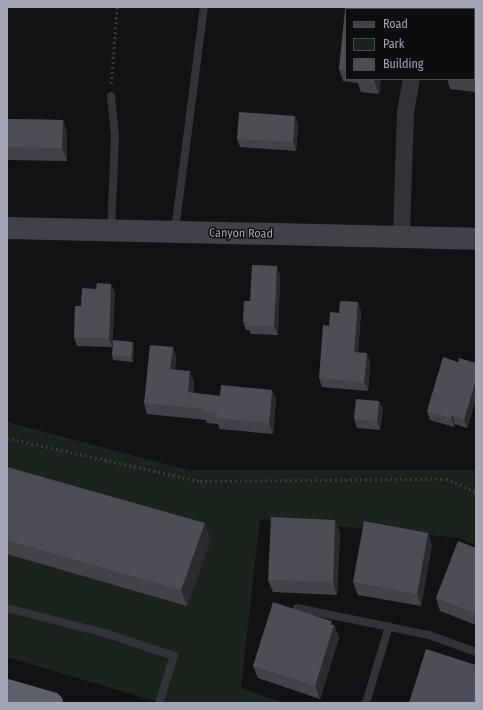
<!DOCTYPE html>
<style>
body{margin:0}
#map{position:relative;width:483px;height:710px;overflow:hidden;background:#121113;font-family:"Fira Sans Condensed",sans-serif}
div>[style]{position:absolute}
.green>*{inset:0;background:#1b231d}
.path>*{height:2.5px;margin-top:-1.25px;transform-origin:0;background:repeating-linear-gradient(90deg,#38393f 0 2px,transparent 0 5px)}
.lane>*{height:8px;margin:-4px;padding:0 4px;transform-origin:4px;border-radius:4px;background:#323238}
.street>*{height:17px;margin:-8.5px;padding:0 8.5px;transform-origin:8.5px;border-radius:8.5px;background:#323238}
.secondary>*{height:22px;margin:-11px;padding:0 11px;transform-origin:11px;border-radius:11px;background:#404149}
.highway>*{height:22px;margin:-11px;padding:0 11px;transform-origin:11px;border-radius:11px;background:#5e606a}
.wall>*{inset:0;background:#434249}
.shaded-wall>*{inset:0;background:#2b2a2f}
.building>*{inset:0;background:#4d4d55}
span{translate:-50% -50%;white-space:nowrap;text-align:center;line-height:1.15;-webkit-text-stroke:3px #0d0c0e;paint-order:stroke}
.street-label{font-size:12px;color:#a2a6b5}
.frame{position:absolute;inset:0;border:8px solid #a2a6b5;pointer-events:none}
.legend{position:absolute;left:345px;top:8px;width:130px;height:72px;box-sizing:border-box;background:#0d0c0e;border:1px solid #494a51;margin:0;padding:5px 7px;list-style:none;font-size:12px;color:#a2a6b5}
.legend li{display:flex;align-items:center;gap:8px;height:20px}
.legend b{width:20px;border:1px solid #494a51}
</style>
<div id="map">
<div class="green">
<div style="clip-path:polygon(7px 422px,188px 470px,476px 470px,476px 546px,460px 538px,260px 519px,241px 688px,285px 703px,162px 703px,7px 657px)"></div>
</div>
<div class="path">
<div style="left:111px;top:84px;width:77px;rotate:-85.5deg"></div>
<div style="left:7px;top:438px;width:198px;rotate:12.6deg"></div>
<div style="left:200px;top:481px;width:246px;rotate:-0.5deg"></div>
<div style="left:446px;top:479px;width:33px;rotate:23deg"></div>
</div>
<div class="lane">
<div style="left:111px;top:96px;width:40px;rotate:84.3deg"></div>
<div style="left:115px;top:136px;width:94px;rotate:92.4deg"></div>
<div style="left:175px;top:230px;width:225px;rotate:-82.6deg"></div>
<div style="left:7px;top:608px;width:104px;rotate:14.4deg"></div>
<div style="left:108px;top:634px;width:70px;rotate:18.4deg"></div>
<div style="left:174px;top:656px;width:49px;rotate:107.7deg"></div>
<div style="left:297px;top:608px;width:135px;rotate:11.6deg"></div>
<div style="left:429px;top:635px;width:50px;rotate:19.9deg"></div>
<div style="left:366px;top:703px;width:80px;rotate:-73.4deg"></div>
</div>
<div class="street">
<div style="left:401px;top:236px;width:124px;rotate:-88.2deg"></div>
<div style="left:405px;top:112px;width:34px;rotate:-80deg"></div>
</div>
<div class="secondary">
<div style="left:7px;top:228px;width:469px;rotate:1.3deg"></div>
</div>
<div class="highway">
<div style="left:7px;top:690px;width:47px;rotate:16.1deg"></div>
</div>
<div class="wall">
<div style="clip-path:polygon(346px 10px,346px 79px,381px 79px,379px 94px,361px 92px,358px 83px,343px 81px,339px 69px)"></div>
<div style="clip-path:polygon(476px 13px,476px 92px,450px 89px,447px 79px,474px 79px)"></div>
<div style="clip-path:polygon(7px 119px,63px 120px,67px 133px,67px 161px,7px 160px)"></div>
<div style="clip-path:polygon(298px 124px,296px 151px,240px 147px,237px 139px)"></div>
<div style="clip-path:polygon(280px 275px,278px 335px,251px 334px,249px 330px,246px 330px,243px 321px,250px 301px)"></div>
<div style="clip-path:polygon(96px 289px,115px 292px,112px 347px,77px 346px,74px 337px,81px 306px)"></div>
<div style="clip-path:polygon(361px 311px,358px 353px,370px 362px,368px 391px,322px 387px,319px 378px,339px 313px)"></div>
<div style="clip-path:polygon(134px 346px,133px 362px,113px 360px,112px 355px)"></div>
<div style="clip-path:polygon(173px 347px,176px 358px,175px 370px,194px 382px,193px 393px,220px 396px,272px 390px,276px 400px,273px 434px,220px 429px,218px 424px,207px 423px,206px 420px,147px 414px,144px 403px)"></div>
<div style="clip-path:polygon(458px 362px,476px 363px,476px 399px,467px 428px,455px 424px,454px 427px,430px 420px,427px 411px)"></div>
<div style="clip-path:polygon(379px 401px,383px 410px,380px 430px,357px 428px,354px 419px)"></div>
<div style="clip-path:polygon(7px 467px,211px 539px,187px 606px,7px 554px)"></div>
<div style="clip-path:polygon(335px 520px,340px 533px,337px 595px,273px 592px,268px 580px)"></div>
<div style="clip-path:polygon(428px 533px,432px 545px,421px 606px,358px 595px,353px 582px)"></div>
<div style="clip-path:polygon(476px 548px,476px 625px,440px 611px,436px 598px)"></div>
<div style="clip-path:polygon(331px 621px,332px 625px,334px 625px,339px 638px,320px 699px,258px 678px,253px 666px)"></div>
</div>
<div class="shaded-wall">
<div style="clip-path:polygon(376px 7px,380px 7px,381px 9px,376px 9px)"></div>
<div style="clip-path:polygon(375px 79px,381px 79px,379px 94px,374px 81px)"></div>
<div style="clip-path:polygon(295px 116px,298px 124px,296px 151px,293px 142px)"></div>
<div style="clip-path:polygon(63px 120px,67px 133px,67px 161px,62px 148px)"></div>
<div style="clip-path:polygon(277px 266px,280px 275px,278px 335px,274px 326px)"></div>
<div style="clip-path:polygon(111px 284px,115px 292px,112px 347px,109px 338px)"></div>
<div style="clip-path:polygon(358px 302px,361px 311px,357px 361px,354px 352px)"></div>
<div style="clip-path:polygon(133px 342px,134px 346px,133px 362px,131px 357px)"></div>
<div style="clip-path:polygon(173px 347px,176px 358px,174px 380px,170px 369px)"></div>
<div style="clip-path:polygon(367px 353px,370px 362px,368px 391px,364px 382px)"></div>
<div style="clip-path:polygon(190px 371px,194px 382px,192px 403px,188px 392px)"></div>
<div style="clip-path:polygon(476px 380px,476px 399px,467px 428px,464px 419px)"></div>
<div style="clip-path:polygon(272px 390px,276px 400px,273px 434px,269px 423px)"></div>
<div style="clip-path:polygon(379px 401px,383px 410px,380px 430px,377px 421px)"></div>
<div style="clip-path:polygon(452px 415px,455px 424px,454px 427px,451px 418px)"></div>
<div style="clip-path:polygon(335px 520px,340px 533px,337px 595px,333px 582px)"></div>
<div style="clip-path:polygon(205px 523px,211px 539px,187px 606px,181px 590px)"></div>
<div style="clip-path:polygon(428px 533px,432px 545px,421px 606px,417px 594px)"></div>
<div style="clip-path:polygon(331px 621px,334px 628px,334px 625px,339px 638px,320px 699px,315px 686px,331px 625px)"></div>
</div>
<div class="building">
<div style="clip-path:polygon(352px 7px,376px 7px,376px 9px,352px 9px)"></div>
<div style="clip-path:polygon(345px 10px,346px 10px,346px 70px,339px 69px)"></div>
<div style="clip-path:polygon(474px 13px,476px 13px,476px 80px,470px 79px,474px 79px)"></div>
<div style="clip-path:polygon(357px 79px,375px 79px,374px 81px)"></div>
<div style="clip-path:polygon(239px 112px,295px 116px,293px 142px,237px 139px)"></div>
<div style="clip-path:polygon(7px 119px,63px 120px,62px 148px,7px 147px)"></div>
<div style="clip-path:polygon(252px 265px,277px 266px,274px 326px,247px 326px,248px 321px,243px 321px,244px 301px,250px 301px)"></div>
<div style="clip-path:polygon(97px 283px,111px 284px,109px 338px,74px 337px,75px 306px,81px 306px,82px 288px,96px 289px)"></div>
<div style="clip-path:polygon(340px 301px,358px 302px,354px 352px,367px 353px,364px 382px,319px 378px,323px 325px,329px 326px,330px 312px,339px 313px)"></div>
<div style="clip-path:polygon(113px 340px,133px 342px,131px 357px,112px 355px)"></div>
<div style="clip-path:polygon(150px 345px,173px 347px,170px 369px,190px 371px,188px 392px,220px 396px,221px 385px,272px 390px,269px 423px,216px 418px,217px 413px,204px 412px,204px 409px,144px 403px)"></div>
<div style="clip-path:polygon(443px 357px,458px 362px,459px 358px,476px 363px,476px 380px,464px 419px,452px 415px,451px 418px,427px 411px)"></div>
<div style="clip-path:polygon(356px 399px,379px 401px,377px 421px,354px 419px)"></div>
<div style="clip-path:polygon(7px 467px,205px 523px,181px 590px,7px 540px)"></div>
<div style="clip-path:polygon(271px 517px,335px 520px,333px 582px,268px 580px)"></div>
<div style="clip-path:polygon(364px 521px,428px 533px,417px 594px,353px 582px)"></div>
<div style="clip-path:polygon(458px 541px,476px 548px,476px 614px,436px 598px)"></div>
<div style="clip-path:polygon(273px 602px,331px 621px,331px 625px,334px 625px,315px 686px,253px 666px)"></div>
<div style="clip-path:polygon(426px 649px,476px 665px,476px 703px,409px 703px)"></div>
</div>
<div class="street-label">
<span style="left:241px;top:234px;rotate:1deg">Canyon Road</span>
</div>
<div class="frame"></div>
<ul class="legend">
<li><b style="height:5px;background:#404149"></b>Road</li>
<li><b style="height:11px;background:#1b231d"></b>Park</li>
<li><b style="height:11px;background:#4d4d55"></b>Building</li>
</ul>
</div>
